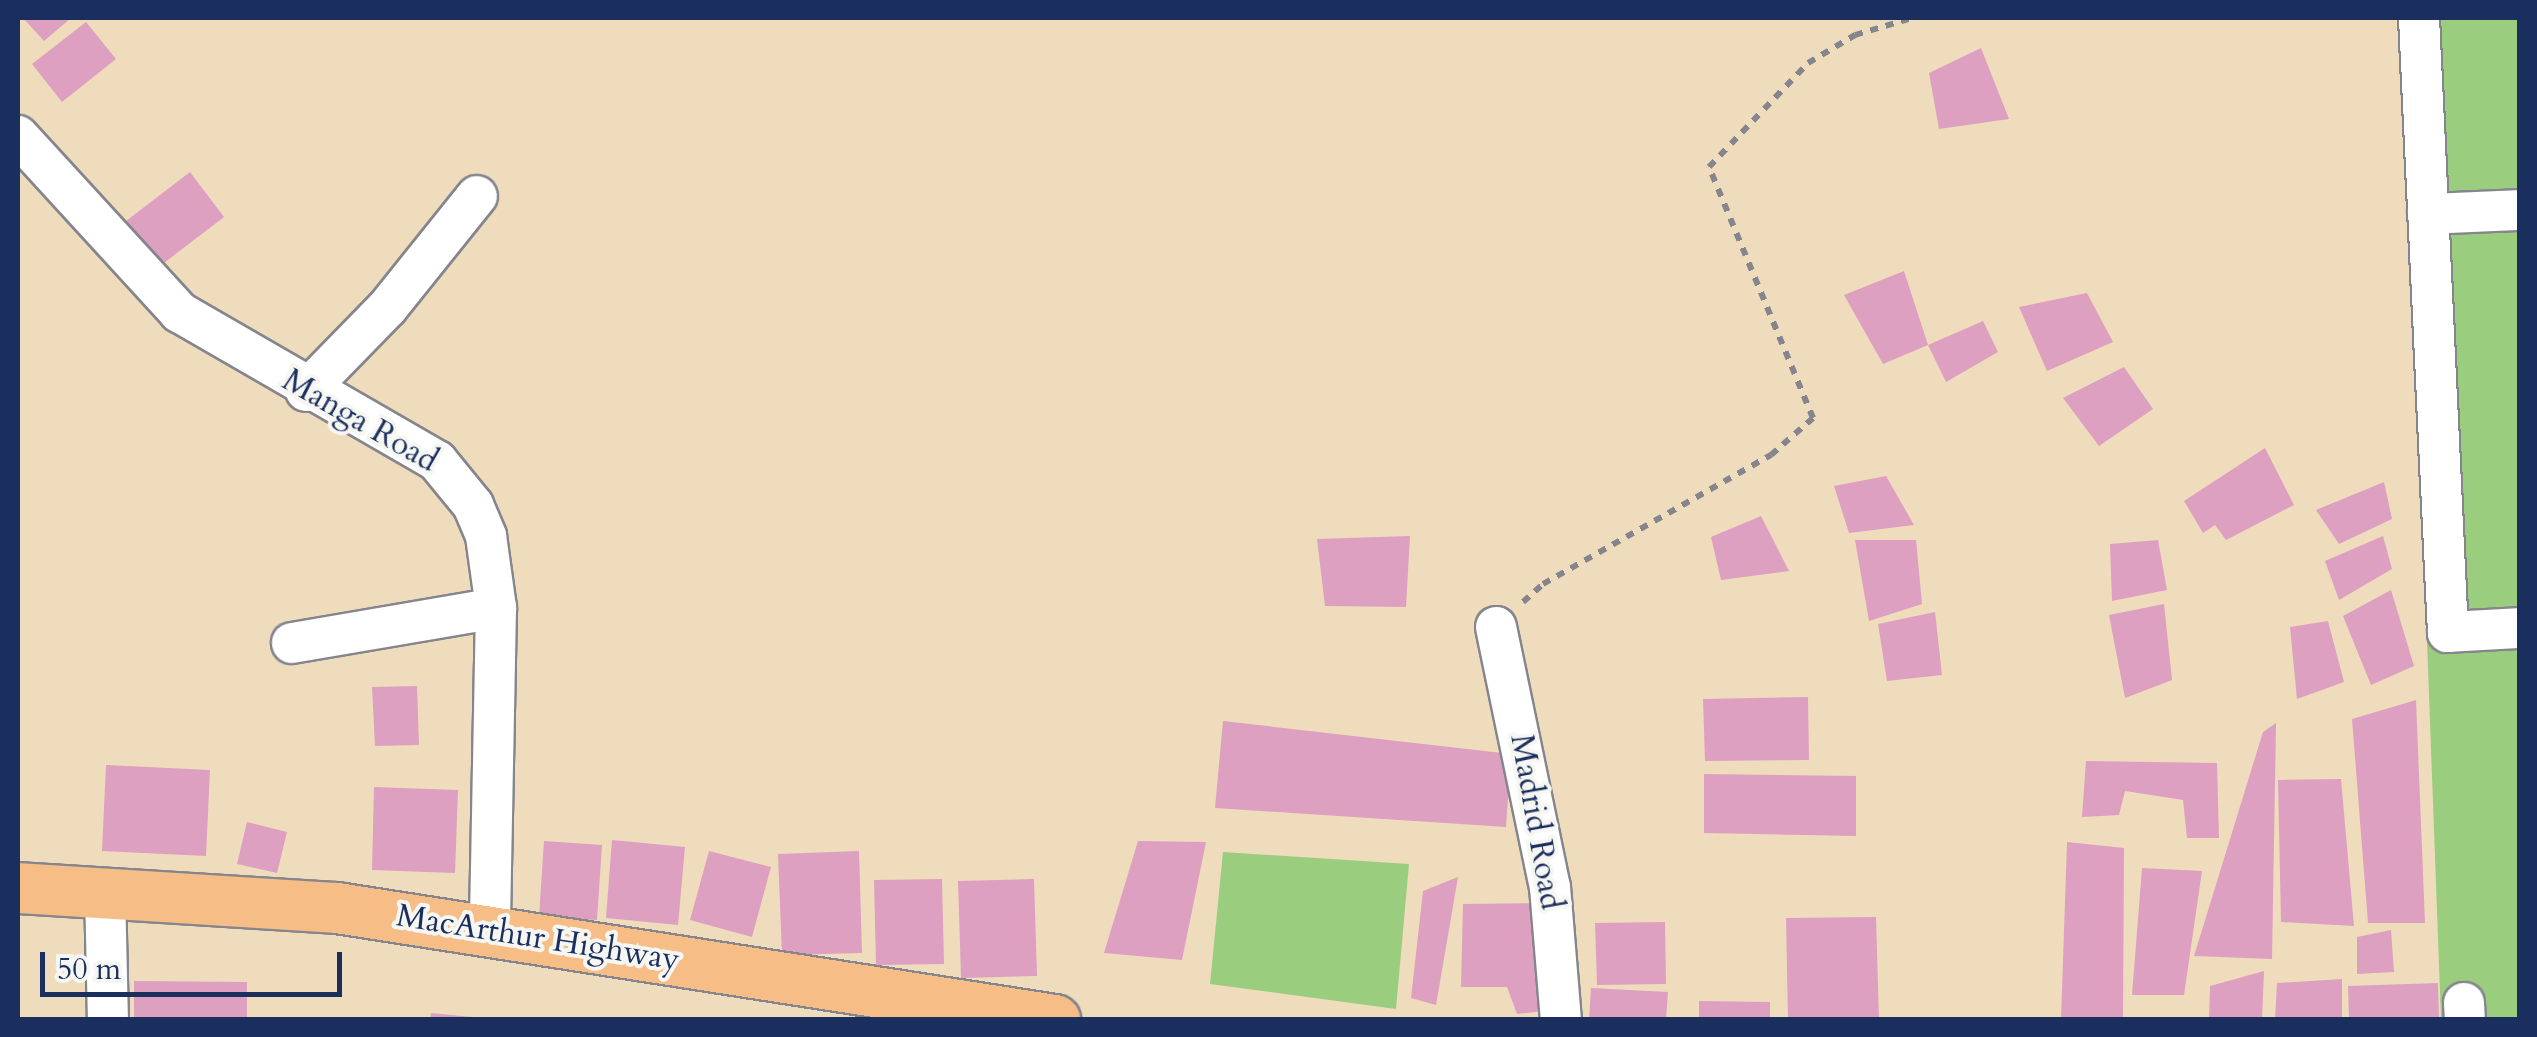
<!DOCTYPE html>
<style>
body{margin:0}
#map{position:relative;width:2537px;height:1037px;overflow:hidden;background:#efdcbc;font-family:Cardo,serif}
div>[style]{position:absolute}
.green>*{inset:0;background:#9ace7e}
.building>*{inset:0;background:#dda0c1}
.path>*{height:6px;margin-top:-3px;transform-origin:0;background:repeating-linear-gradient(90deg,#85868d 0 8px,transparent 0 16px)}
.roads{filter:drop-shadow(2px 0 #85868d) drop-shadow(-2px 0 #85868d) drop-shadow(0 2px #85868d) drop-shadow(0 -2px #85868d)}
.minor>*{height:40px;margin:-20px;padding:0 20px;transform-origin:20px;border-radius:20px;background:#fff}
.major>*{height:50px;margin:-25px;padding:0 25px;transform-origin:25px;border-radius:25px;background:#f6be86}
span{translate:-50% -50%;white-space:nowrap;text-align:center;line-height:1.15;-webkit-text-stroke:8px #f6f6f2;paint-order:stroke}
.street-label{font-size:32px;color:#1b2f5e}
.frame{position:absolute;inset:0;border:20px solid #1b2f5e;pointer-events:none}
.scale{position:absolute;left:40px;top:952px;width:302px;height:45px;box-sizing:border-box;border:5px solid #1b2f5e;border-top:0;padding-left:12px;font-size:30px;line-height:35px;white-space:nowrap;color:#1b2f5e;-webkit-text-stroke:8px #f6f6f2;paint-order:stroke}
</style>
<div id="map">
<div class="green">
<div style="clip-path:polygon(2404px 18px,2519px 18px,2519px 1019px,2441px 1019px)"></div>
<div style="clip-path:polygon(1223px 852px,1409px 864px,1396px 1009px,1210px 984px)"></div>
</div>
<div class="building">
<div style="clip-path:polygon(23px 18px,71px 18px,44px 41px)"></div>
<div style="clip-path:polygon(86px 22px,116px 59px,62px 102px,32px 64px)"></div>
<div style="clip-path:polygon(1981px 48px,2009px 119px,1939px 129px,1929px 73px)"></div>
<div style="clip-path:polygon(190px 172px,224px 217px,160px 266px,126px 221px)"></div>
<div style="clip-path:polygon(1904px 271px,1928px 345px,1983px 321px,1998px 352px,1946px 382px,1928px 345px,1883px 364px,1844px 295px)"></div>
<div style="clip-path:polygon(2087px 293px,2113px 342px,2047px 371px,2019px 307px)"></div>
<div style="clip-path:polygon(2124px 367px,2153px 409px,2099px 446px,2063px 398px)"></div>
<div style="clip-path:polygon(2265px 448px,2294px 505px,2226px 540px,2215px 525px,2203px 533px,2184px 501px)"></div>
<div style="clip-path:polygon(1886px 476px,1914px 525px,1849px 533px,1834px 486px)"></div>
<div style="clip-path:polygon(2384px 482px,2392px 519px,2339px 544px,2316px 510px)"></div>
<div style="clip-path:polygon(1761px 516px,1789px 571px,1721px 580px,1711px 537px)"></div>
<div style="clip-path:polygon(1410px 536px,1406px 607px,1325px 606px,1317px 539px)"></div>
<div style="clip-path:polygon(2383px 536px,2392px 569px,2339px 600px,2325px 561px)"></div>
<div style="clip-path:polygon(1855px 540px,1916px 540px,1922px 604px,1869px 621px)"></div>
<div style="clip-path:polygon(2158px 540px,2167px 590px,2112px 601px,2110px 544px)"></div>
<div style="clip-path:polygon(2391px 590px,2414px 666px,2371px 685px,2343px 616px)"></div>
<div style="clip-path:polygon(2164px 604px,2172px 680px,2125px 698px,2109px 615px)"></div>
<div style="clip-path:polygon(1935px 612px,1942px 675px,1887px 681px,1878px 624px)"></div>
<div style="clip-path:polygon(2328px 621px,2344px 682px,2297px 699px,2290px 627px)"></div>
<div style="clip-path:polygon(417px 686px,419px 745px,375px 746px,372px 687px)"></div>
<div style="clip-path:polygon(1808px 697px,1809px 760px,1705px 761px,1703px 699px)"></div>
<div style="clip-path:polygon(2416px 700px,2425px 923px,2368px 923px,2352px 719px)"></div>
<div style="clip-path:polygon(1223px 721px,1511px 754px,1506px 827px,1215px 808px)"></div>
<div style="clip-path:polygon(2276px 723px,2272px 959px,2194px 956px,2263px 732px)"></div>
<div style="clip-path:polygon(2086px 761px,2217px 763px,2219px 838px,2187px 838px,2183px 800px,2125px 791px,2119px 815px,2082px 817px)"></div>
<div style="clip-path:polygon(106px 765px,210px 770px,206px 856px,102px 851px)"></div>
<div style="clip-path:polygon(1704px 774px,1856px 776px,1856px 836px,1704px 833px)"></div>
<div style="clip-path:polygon(2341px 779px,2354px 926px,2281px 922px,2278px 780px)"></div>
<div style="clip-path:polygon(374px 787px,458px 790px,455px 873px,372px 870px)"></div>
<div style="clip-path:polygon(247px 822px,287px 832px,277px 873px,237px 864px)"></div>
<div style="clip-path:polygon(612px 840px,685px 847px,678px 925px,606px 918px)"></div>
<div style="clip-path:polygon(544px 841px,602px 845px,597px 920px,539px 917px)"></div>
<div style="clip-path:polygon(1138px 841px,1206px 842px,1182px 960px,1104px 953px)"></div>
<div style="clip-path:polygon(2067px 842px,2124px 848px,2123px 1020px,2061px 1020px)"></div>
<div style="clip-path:polygon(709px 851px,771px 867px,752px 937px,690px 920px)"></div>
<div style="clip-path:polygon(859px 851px,862px 953px,782px 955px,778px 854px)"></div>
<div style="clip-path:polygon(2142px 868px,2202px 871px,2184px 995px,2132px 995px)"></div>
<div style="clip-path:polygon(1458px 877px,1436px 1005px,1411px 998px,1423px 891px)"></div>
<div style="clip-path:polygon(942px 879px,944px 964px,876px 965px,874px 880px)"></div>
<div style="clip-path:polygon(1034px 879px,1037px 976px,961px 978px,958px 881px)"></div>
<div style="clip-path:polygon(1538px 903px,1545px 1011px,1517px 1014px,1507px 987px,1461px 987px,1463px 904px)"></div>
<div style="clip-path:polygon(1876px 917px,1879px 1020px,1788px 1020px,1786px 918px)"></div>
<div style="clip-path:polygon(1665px 922px,1666px 984px,1597px 985px,1595px 923px)"></div>
<div style="clip-path:polygon(2391px 930px,2394px 972px,2357px 974px,2357px 937px)"></div>
<div style="clip-path:polygon(2264px 971px,2262px 1020px,2209px 1020px,2210px 986px)"></div>
<div style="clip-path:polygon(2342px 979px,2342px 1020px,2275px 1020px,2277px 983px)"></div>
<div style="clip-path:polygon(134px 981px,247px 982px,247px 1020px,134px 1020px)"></div>
<div style="clip-path:polygon(2438px 983px,2439px 1020px,2349px 1020px,2348px 986px)"></div>
<div style="clip-path:polygon(1591px 988px,1668px 992px,1666px 1020px,1589px 1020px)"></div>
<div style="clip-path:polygon(1699px 1001px,1770px 1002px,1770px 1020px,1699px 1020px)"></div>
<div style="clip-path:polygon(431px 1013px,472px 1017px,471px 1020px,430px 1020px)"></div>
</div>
<div class="path">
<div style="left:1523px;top:602px;width:27px;rotate:-42deg"></div>
<div style="left:1543px;top:584px;width:262px;rotate:-29.5deg"></div>
<div style="left:1771px;top:455px;width:56px;rotate:-41.4deg"></div>
<div style="left:1813px;top:418px;width:272px;rotate:-112.5deg"></div>
<div style="left:1709px;top:167px;width:144px;rotate:-46.4deg"></div>
<div style="left:1808px;top:63px;width:55px;rotate:-30.8deg"></div>
<div style="left:1855px;top:35px;width:59px;rotate:-16.6deg"></div>
</div>
<div class="roads">
<div class="minor">
<div style="left:2419px;top:18px;width:615px;rotate:87.3deg"></div>
<div style="left:2448px;top:632px;width:72px;rotate:-3.2deg"></div>
<div style="left:18px;top:136px;width:239px;rotate:47.5deg"></div>
<div style="left:179px;top:312px;width:298px;rotate:30deg"></div>
<div style="left:437px;top:461px;width:57px;rotate:50.7deg"></div>
<div style="left:473px;top:505px;width:34px;rotate:67deg"></div>
<div style="left:486px;top:536px;width:73px;rotate:82.1deg"></div>
<div style="left:496px;top:608px;width:321px;rotate:91.1deg"></div>
<div style="left:2428px;top:214px;width:92px;rotate:-2.5deg"></div>
<div style="left:306px;top:391px;width:117px;rotate:-45.7deg"></div>
<div style="left:388px;top:307px;width:142px;rotate:-51.3deg"></div>
<div style="left:1496px;top:627px;width:266px;rotate:78.3deg"></div>
<div style="left:1550px;top:887px;width:133px;rotate:85.3deg"></div>
<div style="left:292px;top:643px;width:207px;rotate:-9.7deg"></div>
<div style="left:105px;top:890px;width:130px;rotate:88.7deg"></div>
<div style="left:2464px;top:1003px;width:17px;rotate:87deg"></div>
</div>
<div class="major">
<div style="left:18px;top:888px;width:320px;rotate:3.6deg"></div>
<div style="left:337px;top:908px;width:727px;rotate:8.87deg"></div>
</div>
</div>
<div class="street-label">
<span style="left:360px;top:421px;rotate:30deg">Manga Road</span>
<span style="left:1536px;top:822px;rotate:80deg">Madrid Road</span>
<span style="left:538px;top:938px;rotate:9deg">MacArthur Highway</span>
</div>
<div class="frame"></div>
<div class="scale">50 m</div>
</div>
